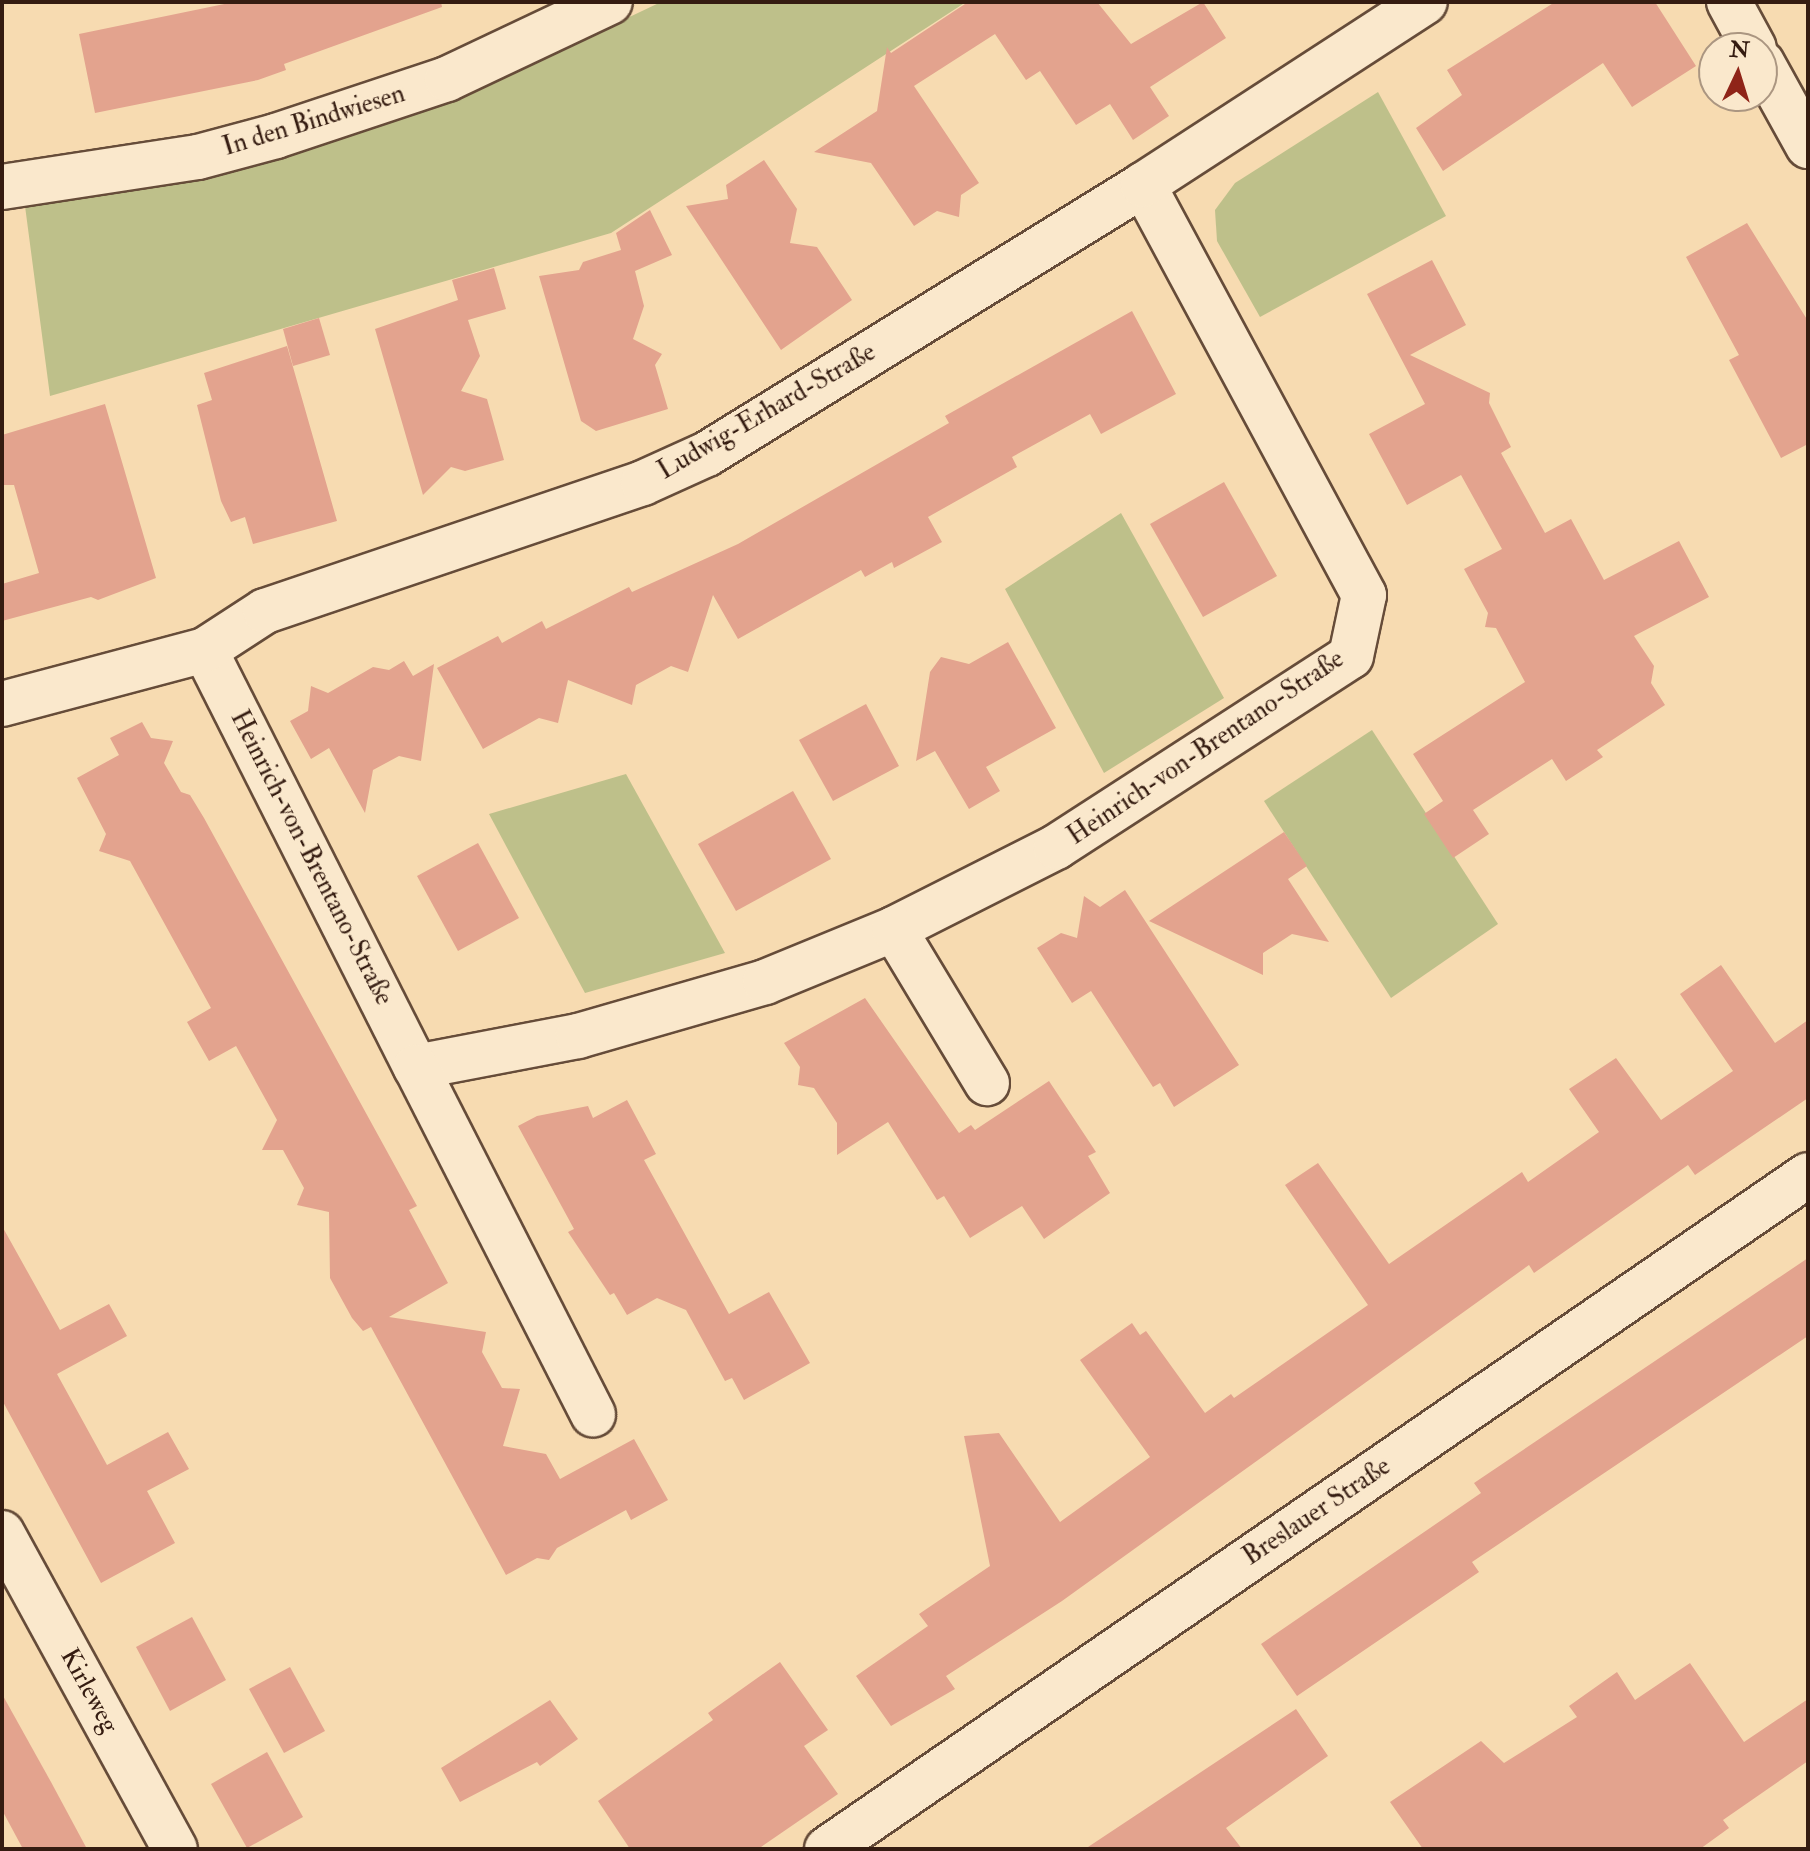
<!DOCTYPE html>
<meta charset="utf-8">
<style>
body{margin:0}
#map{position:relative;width:1810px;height:1851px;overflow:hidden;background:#f7dbb1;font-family:"IM FELL Double Pica",serif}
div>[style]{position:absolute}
.green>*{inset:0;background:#bec08a}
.building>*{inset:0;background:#e3a38e}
.roads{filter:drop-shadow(2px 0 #664c39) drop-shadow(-2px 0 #664c39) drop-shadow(0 2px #664c39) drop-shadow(0 -2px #664c39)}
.street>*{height:44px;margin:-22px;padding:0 22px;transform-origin:22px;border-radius:22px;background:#fae8cc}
.secondary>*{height:44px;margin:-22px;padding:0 22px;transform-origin:22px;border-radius:22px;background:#fae8cc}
span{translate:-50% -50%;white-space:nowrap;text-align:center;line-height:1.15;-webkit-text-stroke:6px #fae8cc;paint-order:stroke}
.street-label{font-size:26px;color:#351c11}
.frame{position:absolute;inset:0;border:4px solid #351c11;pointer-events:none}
.north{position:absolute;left:1698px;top:32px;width:80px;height:80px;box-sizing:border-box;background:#fae8cc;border:2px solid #ab9681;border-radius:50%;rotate:4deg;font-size:22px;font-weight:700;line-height:32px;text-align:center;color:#351c11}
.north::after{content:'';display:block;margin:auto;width:28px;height:36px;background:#8f2418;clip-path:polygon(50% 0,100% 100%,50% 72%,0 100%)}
</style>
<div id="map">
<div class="green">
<div style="clip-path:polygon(661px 2px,966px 2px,611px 233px,50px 396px,25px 206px,273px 159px,461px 97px)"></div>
<div style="clip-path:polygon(1378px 92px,1446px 216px,1260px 317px,1217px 241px,1215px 210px,1235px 183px)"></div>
<div style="clip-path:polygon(1121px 513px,1224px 698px,1104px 773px,1005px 589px)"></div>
<div style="clip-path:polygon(1372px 730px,1498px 924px,1391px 998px,1264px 801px)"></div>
<div style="clip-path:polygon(626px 774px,725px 953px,585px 993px,489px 814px)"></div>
</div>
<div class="building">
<div style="clip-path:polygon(234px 2px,441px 2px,442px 7px,284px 64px,286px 70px,258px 80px,95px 113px,79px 34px)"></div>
<div style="clip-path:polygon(968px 2px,1097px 2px,1131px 44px,1203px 2px,1226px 38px,1150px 87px,1169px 116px,1133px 140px,1110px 104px,1076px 125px,1040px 71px,1026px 80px,995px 34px,914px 86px,979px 183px,961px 195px,959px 217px,937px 211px,914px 226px,871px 163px,814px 152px,877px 111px,887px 47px,891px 53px)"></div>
<div style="clip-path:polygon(1555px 2px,1655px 2px,1696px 66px,1632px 107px,1603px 63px,1443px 171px,1416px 128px,1462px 95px,1447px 70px)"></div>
<div style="clip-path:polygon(764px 160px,797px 209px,790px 243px,817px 247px,852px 300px,781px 350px,686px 206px,728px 199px,726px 185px)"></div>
<div style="clip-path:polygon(650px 210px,672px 255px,635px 271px,644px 306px,633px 339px,662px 354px,655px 365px,668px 409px,596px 431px,581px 421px,539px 276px,579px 270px,583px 262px,621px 250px,616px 233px)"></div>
<div style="clip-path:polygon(1747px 223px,1808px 321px,1808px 444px,1781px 458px,1729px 360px,1739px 355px,1686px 257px)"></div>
<div style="clip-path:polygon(1432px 260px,1466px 325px,1410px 355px,1490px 393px,1489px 403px,1511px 447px,1501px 453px,1545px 533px,1571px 519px,1604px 580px,1679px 541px,1709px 597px,1634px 636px,1654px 666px,1651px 683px,1665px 705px,1597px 750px,1603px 757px,1566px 781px,1552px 759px,1473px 810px,1489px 834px,1453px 858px,1424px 814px,1443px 801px,1413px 754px,1525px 682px,1496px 628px,1485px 627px,1488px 613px,1464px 569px,1502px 549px,1461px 475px,1407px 505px,1369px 434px,1425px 404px,1367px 294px)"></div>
<div style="clip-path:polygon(494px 268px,506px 309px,468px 320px,480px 356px,461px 391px,487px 399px,504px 460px,465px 471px,451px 467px,423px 495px,375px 329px,458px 300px,452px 280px)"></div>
<div style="clip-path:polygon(1132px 311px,1176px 394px,1101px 434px,1090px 414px,1012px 457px,1017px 467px,928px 517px,942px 542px,894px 568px,892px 562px,865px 577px,861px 570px,738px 639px,713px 595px,688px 672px,671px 666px,636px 685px,632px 705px,568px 680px,558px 723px,539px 718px,483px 749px,437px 668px,498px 636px,502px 643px,542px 621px,546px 629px,629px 587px,632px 592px,738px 544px,949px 423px,945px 416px)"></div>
<div style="clip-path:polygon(319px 318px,330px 355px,293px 366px,283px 329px)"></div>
<div style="clip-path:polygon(287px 346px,337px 521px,253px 544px,245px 517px,231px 522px,221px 501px,197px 405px,212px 400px,204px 373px)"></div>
<div style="clip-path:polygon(105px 404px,156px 578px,98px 600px,91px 597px,2px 621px,2px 584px,39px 573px,14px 485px,2px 485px,2px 435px)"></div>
<div style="clip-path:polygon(1224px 482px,1277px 576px,1203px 617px,1150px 524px)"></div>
<div style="clip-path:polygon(1008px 642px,1056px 728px,986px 767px,1000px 791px,969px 809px,935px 751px,916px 761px,930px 672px,941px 657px,969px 664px)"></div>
<div style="clip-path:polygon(404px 661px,413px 676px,434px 664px,421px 761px,399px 756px,373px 770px,365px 813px,329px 748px,311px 759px,290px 721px,308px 711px,311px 686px,328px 693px,373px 667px,389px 670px)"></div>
<div style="clip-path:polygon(866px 704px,899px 766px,833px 801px,799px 740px)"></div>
<div style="clip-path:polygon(142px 722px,151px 738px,173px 741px,164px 763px,181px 792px,190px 795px,204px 818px,417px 1206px,409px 1210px,448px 1283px,389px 1317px,486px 1332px,482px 1352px,502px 1388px,520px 1389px,503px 1446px,546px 1454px,560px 1479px,634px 1439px,668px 1500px,631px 1520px,626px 1510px,557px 1548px,549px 1560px,537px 1558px,506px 1575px,371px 1327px,363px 1331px,352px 1318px,330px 1278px,329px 1212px,297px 1205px,304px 1188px,283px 1150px,262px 1150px,277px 1120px,236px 1046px,209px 1061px,187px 1022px,211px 1008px,130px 861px,99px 851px,106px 834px,77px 778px,119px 755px,110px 738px)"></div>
<div style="clip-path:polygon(793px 791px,831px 859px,736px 911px,698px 844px)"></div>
<div style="clip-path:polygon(1284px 832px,1307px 866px,1288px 879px,1329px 942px,1292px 934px,1263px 953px,1263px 975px,1149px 921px)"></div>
<div style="clip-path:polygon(478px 843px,519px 918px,458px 951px,417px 876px)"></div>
<div style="clip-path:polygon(1125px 890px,1239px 1065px,1174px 1107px,1160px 1083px,1153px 1087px,1091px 991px,1072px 1003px,1037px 948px,1061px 933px,1077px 938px,1084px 896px,1100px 907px)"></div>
<div style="clip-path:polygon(1721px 965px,1775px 1043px,1808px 1020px,1808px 1098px,1695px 1175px,1688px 1165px,1534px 1273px,1529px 1265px,1062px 1601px,946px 1676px,955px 1689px,891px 1726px,856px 1676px,928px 1626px,919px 1614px,990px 1566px,964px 1436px,999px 1433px,1060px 1522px,1150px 1457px,1080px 1360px,1132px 1323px,1140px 1335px,1146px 1331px,1205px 1413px,1231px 1394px,1234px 1398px,1368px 1305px,1285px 1185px,1318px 1163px,1389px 1264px,1522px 1172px,1528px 1182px,1599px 1132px,1569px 1089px,1616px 1058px,1661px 1120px,1733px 1071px,1680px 994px)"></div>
<div style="clip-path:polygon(865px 998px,959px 1133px,971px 1125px,975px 1130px,1049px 1081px,1096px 1152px,1088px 1156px,1110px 1193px,1044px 1239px,1022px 1206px,970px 1238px,944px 1196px,937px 1200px,888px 1122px,837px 1155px,837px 1123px,814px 1088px,798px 1085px,800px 1067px,784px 1043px)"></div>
<div style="clip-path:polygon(627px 1100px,656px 1154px,644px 1160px,729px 1314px,769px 1292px,810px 1363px,744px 1400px,732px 1378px,725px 1381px,686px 1310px,657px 1298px,627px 1315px,614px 1293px,610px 1295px,568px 1232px,574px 1229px,518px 1126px,537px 1116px,588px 1106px,593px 1118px)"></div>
<div style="clip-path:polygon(2px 1226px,60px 1330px,109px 1304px,127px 1336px,57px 1374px,107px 1465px,168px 1432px,189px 1469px,147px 1491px,175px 1543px,101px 1583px,2px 1400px)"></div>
<div style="clip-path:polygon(1808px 1258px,1808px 1336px,1472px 1562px,1479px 1572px,1297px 1696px,1261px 1644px,1481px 1493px,1474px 1483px)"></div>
<div style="clip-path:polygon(192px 1617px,226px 1680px,170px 1711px,136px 1647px)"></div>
<div style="clip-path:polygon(780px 1662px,828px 1730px,804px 1746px,838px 1794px,758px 1849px,630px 1849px,598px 1801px,713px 1720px,708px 1713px)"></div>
<div style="clip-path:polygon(1690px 1663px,1744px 1742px,1808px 1699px,1808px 1761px,1723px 1820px,1729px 1828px,1700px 1849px,1423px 1849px,1390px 1802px,1481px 1741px,1504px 1763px,1577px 1717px,1569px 1706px,1617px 1672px,1635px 1700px)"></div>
<div style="clip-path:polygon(290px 1667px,325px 1731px,284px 1753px,249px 1689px)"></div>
<div style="clip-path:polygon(2px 1694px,51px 1782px,87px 1849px,23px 1849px,2px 1810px)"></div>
<div style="clip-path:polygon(550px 1700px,578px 1739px,540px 1766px,537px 1762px,460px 1802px,441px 1768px)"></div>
<div style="clip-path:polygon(1296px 1709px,1328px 1756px,1226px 1828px,1242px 1849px,1085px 1849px)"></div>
<div style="clip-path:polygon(267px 1752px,303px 1817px,247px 1848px,211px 1784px)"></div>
</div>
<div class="roads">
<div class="street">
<div style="left:1729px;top:2px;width:52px;rotate:61.5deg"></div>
<div style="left:1762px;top:63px;width:95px;rotate:61deg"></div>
<div style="left:2px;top:187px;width:198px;rotate:-8.7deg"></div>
<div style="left:198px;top:157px;width:81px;rotate:-15.1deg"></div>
<div style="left:276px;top:136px;width:180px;rotate:-18.4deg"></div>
<div style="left:447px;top:79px;width:180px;rotate:-25.3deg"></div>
<div style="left:205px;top:650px;width:467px;rotate:63.2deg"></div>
<div style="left:416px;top:1067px;width:165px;rotate:-10.8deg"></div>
<div style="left:578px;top:1036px;width:195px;rotate:-16.1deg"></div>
<div style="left:765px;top:982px;width:139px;rotate:-22.3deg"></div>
<div style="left:894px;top:929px;width:182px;rotate:-26.8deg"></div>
<div style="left:1056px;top:847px;width:351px;rotate:-32.9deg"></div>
<div style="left:1351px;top:656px;width:62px;rotate:-78deg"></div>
<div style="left:1364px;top:595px;width:466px;rotate:-118.3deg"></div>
<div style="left:2px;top:704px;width:210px;rotate:-14.9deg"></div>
<div style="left:205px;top:650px;width:72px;rotate:-33deg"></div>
<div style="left:265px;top:611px;width:399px;rotate:-18.7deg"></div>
<div style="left:643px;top:483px;width:70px;rotate:-24.4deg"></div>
<div style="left:707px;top:454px;width:512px;rotate:-31.67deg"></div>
<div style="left:1143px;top:185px;width:336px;rotate:-33deg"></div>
<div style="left:894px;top:929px;width:180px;rotate:58.9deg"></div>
<div style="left:416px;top:1067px;width:390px;rotate:63deg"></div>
<div style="left:827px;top:1849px;width:1190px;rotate:-34.49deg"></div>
</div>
<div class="secondary">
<div style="left:2px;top:1533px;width:360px;rotate:61.3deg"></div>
</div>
</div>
<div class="street-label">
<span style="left:314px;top:121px;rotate:-17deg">In den Bindwiesen</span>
<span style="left:767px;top:412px;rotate:-30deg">Ludwig-Erhard-Straße</span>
<span style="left:1206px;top:748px;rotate:-34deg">Heinrich-von-Brentano-Straße</span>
<span style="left:311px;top:858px;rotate:63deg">Heinrich-von-Brentano-Straße</span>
<span style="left:1317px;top:1512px;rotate:-34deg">Breslauer Straße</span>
<span style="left:89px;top:1691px;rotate:61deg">Kirleweg</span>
</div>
<div class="frame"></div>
<div class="north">N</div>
</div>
